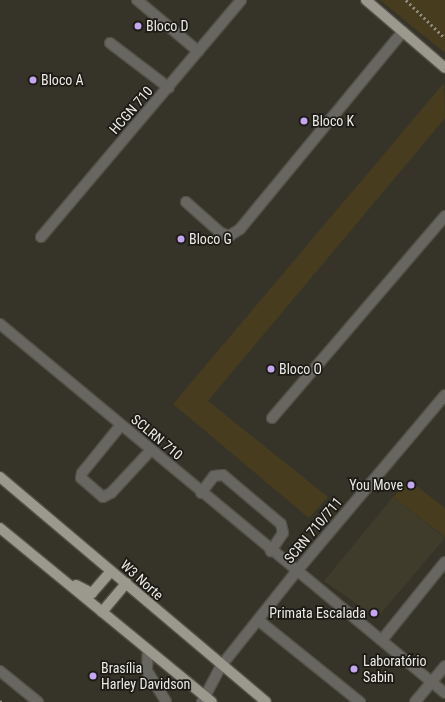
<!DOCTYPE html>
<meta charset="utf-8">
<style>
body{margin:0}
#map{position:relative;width:445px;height:702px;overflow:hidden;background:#363328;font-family:"Roboto Condensed",sans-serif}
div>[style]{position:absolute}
.built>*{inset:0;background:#403c2b}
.green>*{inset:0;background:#473d1e}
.path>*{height:2.5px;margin-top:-1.25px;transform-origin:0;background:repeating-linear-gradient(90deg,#8d8b82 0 2px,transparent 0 5px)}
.roads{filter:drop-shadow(1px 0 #535046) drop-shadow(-1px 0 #535046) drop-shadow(0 1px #535046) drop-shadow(0 -1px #535046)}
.minor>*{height:10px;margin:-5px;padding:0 5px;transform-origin:5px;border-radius:5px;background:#676661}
.major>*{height:10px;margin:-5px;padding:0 5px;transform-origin:5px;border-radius:5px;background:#9b988d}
.dots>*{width:11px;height:11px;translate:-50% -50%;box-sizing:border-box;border:2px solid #1c1b16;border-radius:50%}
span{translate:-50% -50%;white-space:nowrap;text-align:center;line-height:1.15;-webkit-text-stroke:3.5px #1c1b16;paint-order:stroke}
.poi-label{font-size:14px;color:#eceae3}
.left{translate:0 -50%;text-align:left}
.right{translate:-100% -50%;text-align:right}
.street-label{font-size:14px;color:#eceae3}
</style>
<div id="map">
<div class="built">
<div style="clip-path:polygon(393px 497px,445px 538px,377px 618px,324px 581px)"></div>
</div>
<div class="green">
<div style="clip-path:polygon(380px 0,445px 0,445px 53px)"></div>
<div style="clip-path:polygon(444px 83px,445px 118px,208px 401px,328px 497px,309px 518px,173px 404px)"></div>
<div style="clip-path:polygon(410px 481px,445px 508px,445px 537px,393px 497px)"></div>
</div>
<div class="path">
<div style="left:406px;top:0;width:54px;rotate:44.3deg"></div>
<div style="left:0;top:701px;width:2px;rotate:27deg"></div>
</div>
<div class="roads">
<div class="minor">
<div style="left:137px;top:0;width:80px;rotate:39.9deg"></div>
<div style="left:110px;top:43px;width:74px;rotate:37.3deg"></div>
<div style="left:186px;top:202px;width:47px;rotate:41.5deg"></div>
<div style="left:221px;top:233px;width:9px;rotate:21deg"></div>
<div style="left:229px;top:236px;width:13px;rotate:-32deg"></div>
<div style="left:240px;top:229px;width:256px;rotate:-50.5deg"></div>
<div style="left:41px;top:237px;width:310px;rotate:-49.8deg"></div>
<div style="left:0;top:324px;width:578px;rotate:39.67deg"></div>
<div style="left:272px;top:418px;width:266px;rotate:-49.4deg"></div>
<div style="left:121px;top:425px;width:62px;rotate:129.1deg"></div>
<div style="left:82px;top:473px;width:5px;rotate:101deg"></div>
<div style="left:81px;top:478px;width:29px;rotate:41deg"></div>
<div style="left:103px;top:497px;width:9px;rotate:-27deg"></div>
<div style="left:111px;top:493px;width:59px;rotate:-47.1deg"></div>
<div style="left:201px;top:493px;width:21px;rotate:-53deg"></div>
<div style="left:214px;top:476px;width:9px;rotate:-6deg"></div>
<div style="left:223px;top:475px;width:76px;rotate:40.2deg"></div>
<div style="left:281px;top:524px;width:9px;rotate:77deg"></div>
<div style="left:283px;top:533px;width:22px;rotate:124deg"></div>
<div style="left:258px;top:620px;width:131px;rotate:38.8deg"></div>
<div style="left:382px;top:640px;width:100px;rotate:-51.1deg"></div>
<div style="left:148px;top:650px;width:21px;rotate:93deg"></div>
<div style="left:147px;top:671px;width:36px;rotate:58deg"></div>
<div style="left:0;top:671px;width:49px;rotate:39.2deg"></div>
<div style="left:202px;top:702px;width:41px;rotate:-62.2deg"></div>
<div style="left:221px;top:666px;width:120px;rotate:-51.4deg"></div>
<div style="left:296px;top:572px;width:231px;rotate:-49.9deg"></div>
<div style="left:415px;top:702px;width:47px;rotate:-50.2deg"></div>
</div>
<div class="major">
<div style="left:366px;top:0;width:104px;rotate:40.7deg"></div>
<div style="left:0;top:477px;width:348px;rotate:40.2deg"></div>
<div style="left:0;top:528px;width:274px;rotate:39.4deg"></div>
<div style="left:76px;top:585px;width:18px;rotate:27deg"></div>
<div style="left:92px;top:593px;width:29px;rotate:-49deg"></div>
<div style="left:102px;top:612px;width:38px;rotate:-50deg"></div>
</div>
</div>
<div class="dots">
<div style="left:138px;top:26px;background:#c5a6f1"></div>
<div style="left:33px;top:80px;background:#c5a6f1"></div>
<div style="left:304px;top:121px;background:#c5a6f1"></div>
<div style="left:181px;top:239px;background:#c5a6f1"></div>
<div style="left:271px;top:369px;background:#c5a6f1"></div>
<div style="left:411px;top:485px;background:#c5a6f1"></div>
<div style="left:374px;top:613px;background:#c5a6f1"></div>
<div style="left:354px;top:669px;background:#c5a6f1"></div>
<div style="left:93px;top:676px;background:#c5a6f1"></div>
</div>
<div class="poi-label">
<span class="left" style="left:146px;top:26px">Bloco D</span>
<span class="left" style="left:41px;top:80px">Bloco A</span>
<span class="left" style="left:312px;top:121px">Bloco K</span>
<span class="left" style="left:189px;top:239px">Bloco G</span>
<span class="left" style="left:279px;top:369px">Bloco O</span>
<span class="right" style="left:403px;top:485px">You Move</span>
<span class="right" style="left:366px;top:613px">Primata Escalada</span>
<span class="left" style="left:363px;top:669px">Laboratório<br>Sabin</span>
<span class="left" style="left:101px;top:676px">Brasília<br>Harley Davidson</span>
</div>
<div class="street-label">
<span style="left:131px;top:110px;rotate:-49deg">HCGN 710</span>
<span style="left:157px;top:437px;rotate:40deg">SCLRN 710</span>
<span style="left:313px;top:530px;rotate:-50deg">SCRN 710/711</span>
<span style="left:142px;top:580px;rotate:42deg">W3 Norte</span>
</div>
</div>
